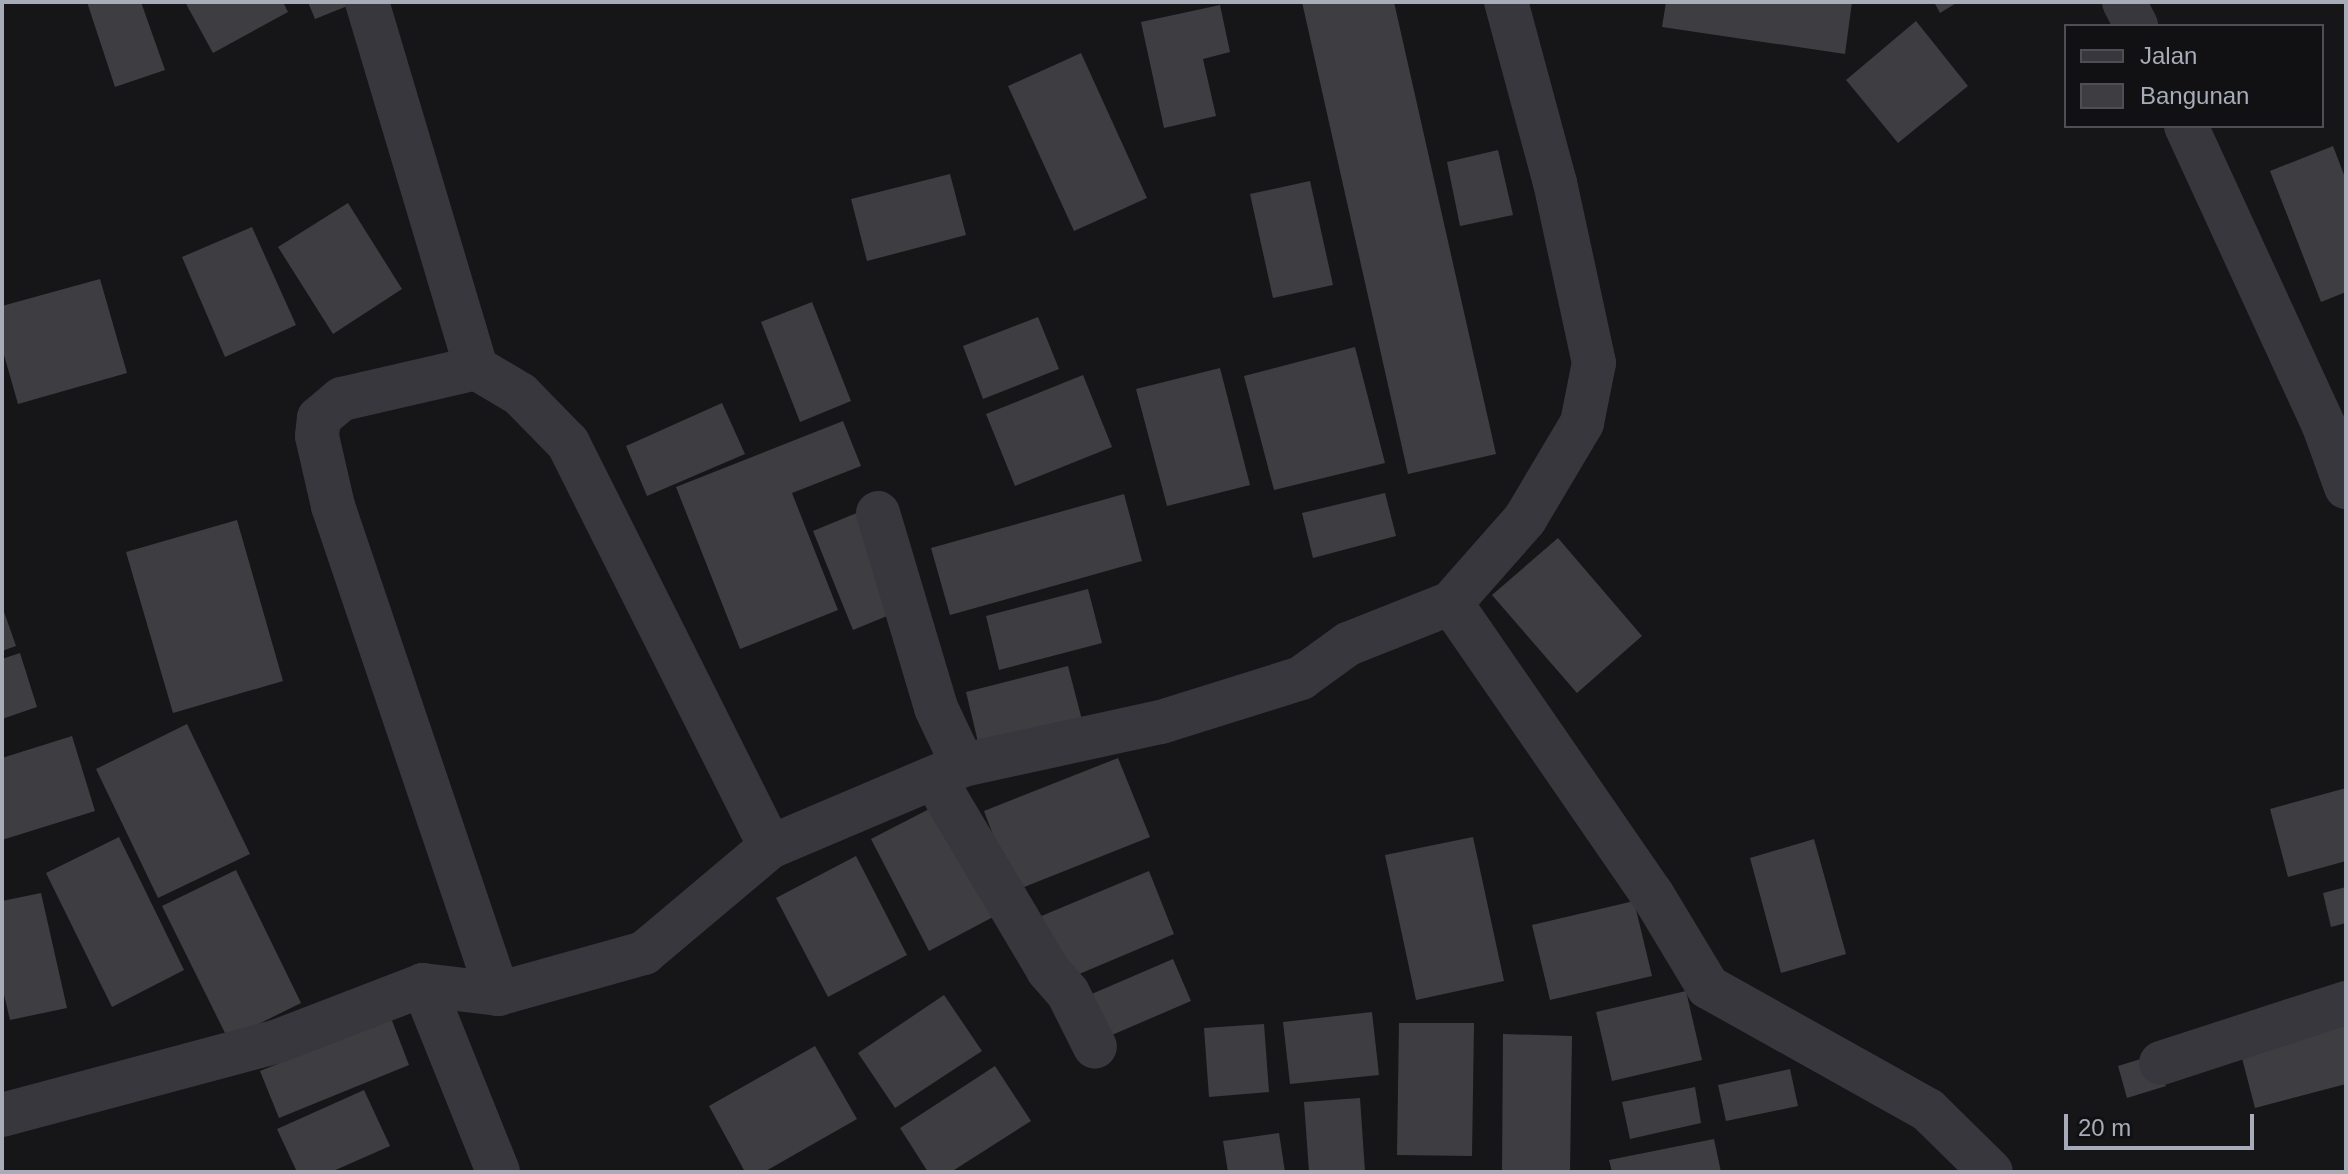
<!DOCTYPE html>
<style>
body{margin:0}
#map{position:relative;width:2348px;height:1174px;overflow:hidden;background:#161618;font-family:Arial,sans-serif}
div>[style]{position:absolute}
.building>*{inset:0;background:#3e3e42}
.minor>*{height:44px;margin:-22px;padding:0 22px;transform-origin:22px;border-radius:22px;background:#37373d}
span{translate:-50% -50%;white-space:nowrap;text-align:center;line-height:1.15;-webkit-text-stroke:8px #111113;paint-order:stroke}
.frame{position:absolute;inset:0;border:4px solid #a8abb8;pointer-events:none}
.legend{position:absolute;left:2064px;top:24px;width:260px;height:104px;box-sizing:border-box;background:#111113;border:2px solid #4d4f55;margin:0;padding:10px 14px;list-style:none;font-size:24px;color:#a8abb8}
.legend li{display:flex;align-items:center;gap:16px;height:40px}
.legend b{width:40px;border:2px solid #4d4f55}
.scale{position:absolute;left:2064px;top:1114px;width:190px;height:36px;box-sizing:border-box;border:4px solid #a8abb8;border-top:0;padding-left:10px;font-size:24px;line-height:28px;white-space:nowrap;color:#a8abb8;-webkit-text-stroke:6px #111113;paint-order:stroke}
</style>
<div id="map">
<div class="building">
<div style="clip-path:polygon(87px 2px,141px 2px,165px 70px,115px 87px)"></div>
<div style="clip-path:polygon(185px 2px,283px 2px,288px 12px,213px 53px)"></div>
<div style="clip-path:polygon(308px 2px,349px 2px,350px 5px,315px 19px)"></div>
<div style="clip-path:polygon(1302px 2px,1394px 2px,1496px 454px,1408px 474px)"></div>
<div style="clip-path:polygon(1666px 2px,1852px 2px,1845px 54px,1662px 27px)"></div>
<div style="clip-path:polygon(1934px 2px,1958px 2px,1940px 13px)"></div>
<div style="clip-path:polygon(1220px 5px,1230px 52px,1203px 59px,1216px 116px,1164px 128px,1141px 22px)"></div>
<div style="clip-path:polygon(1916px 21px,1968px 86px,1898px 143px,1846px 80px)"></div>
<div style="clip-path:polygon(1081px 53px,1147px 198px,1074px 231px,1008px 86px)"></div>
<div style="clip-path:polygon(2333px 146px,2346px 180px,2346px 292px,2321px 302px,2270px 171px)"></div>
<div style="clip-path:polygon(1498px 150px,1513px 215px,1460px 226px,1447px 162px)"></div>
<div style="clip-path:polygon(950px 174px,966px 235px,867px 261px,851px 199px)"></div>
<div style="clip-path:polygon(1310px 181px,1333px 285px,1273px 298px,1250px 194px)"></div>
<div style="clip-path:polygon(348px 203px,402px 289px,333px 334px,278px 247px)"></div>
<div style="clip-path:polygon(252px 227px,296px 325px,225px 357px,182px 257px)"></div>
<div style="clip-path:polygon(100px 279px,127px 373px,18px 404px,2px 348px,2px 306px)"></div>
<div style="clip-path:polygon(812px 302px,851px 401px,800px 422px,761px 322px)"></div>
<div style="clip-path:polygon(1038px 317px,1059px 369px,983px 399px,963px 346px)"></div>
<div style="clip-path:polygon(1355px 347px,1385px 463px,1274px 490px,1244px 376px)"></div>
<div style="clip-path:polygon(1220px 368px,1250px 485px,1167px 506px,1136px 389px)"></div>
<div style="clip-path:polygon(1083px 375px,1112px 447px,1015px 486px,986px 414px)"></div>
<div style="clip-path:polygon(722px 403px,745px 454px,647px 496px,626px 446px)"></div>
<div style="clip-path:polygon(843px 421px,861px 466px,792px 493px,838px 610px,740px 649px,676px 487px)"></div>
<div style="clip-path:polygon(1385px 493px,1396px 536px,1313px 558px,1302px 513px)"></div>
<div style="clip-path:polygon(1124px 494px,1142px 561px,950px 615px,931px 548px)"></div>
<div style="clip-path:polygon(864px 510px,904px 609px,853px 630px,813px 531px)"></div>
<div style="clip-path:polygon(237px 520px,283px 681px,173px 713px,126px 552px)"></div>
<div style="clip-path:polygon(1558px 538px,1642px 636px,1577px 693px,1492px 595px)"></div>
<div style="clip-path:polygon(1088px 589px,1102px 643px,999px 670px,986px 616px)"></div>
<div style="clip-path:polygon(2px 606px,16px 646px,2px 651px)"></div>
<div style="clip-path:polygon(20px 653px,37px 707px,2px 719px,2px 659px)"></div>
<div style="clip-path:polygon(1068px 666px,1082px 720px,979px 746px,966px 692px)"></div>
<div style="clip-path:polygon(187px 724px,250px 854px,158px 898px,96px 769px)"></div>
<div style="clip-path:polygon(72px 736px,95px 811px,2px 840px,2px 758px)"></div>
<div style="clip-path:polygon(1118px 758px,1150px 837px,1014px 891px,984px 811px)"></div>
<div style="clip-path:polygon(2346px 788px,2346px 861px,2288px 877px,2270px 809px)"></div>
<div style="clip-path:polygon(935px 806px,993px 917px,929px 951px,871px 839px)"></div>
<div style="clip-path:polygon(119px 837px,184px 970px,112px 1007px,46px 873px)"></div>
<div style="clip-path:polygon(1473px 837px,1504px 981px,1416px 1000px,1385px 855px)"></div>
<div style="clip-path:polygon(1814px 839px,1846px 954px,1781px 973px,1750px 858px)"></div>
<div style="clip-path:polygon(856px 856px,907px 955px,828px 997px,776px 898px)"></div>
<div style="clip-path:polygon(236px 870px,301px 1003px,228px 1039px,162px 906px)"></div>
<div style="clip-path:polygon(1149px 871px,1174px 934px,1065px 980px,1039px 917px)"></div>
<div style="clip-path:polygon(2346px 887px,2346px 923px,2331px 927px,2323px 893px)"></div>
<div style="clip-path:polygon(41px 893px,67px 1008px,10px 1020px,2px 986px,2px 901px)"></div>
<div style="clip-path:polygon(1634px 901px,1652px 976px,1550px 1000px,1532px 925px)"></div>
<div style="clip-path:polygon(1173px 959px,1191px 1001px,1105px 1038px,1087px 996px)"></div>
<div style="clip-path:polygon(1686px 991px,1702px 1060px,1612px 1081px,1596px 1012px)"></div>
<div style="clip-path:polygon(944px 995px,982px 1051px,895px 1108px,858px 1053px)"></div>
<div style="clip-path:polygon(2346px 1010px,2346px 1084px,2255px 1108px,2237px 1039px)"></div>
<div style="clip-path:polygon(1372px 1012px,1379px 1075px,1290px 1084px,1283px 1022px)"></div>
<div style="clip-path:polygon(391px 1018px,409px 1065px,279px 1118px,260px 1071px)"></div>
<div style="clip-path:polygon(1399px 1023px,1474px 1023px,1472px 1156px,1397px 1155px)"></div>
<div style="clip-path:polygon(1264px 1024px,1269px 1092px,1209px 1097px,1204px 1028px)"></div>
<div style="clip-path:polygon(1503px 1034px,1572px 1036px,1570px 1172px,1502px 1172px)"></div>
<div style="clip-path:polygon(815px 1046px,857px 1119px,764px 1172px,745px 1172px,709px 1106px)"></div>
<div style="clip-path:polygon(2157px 1054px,2166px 1086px,2127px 1098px,2118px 1066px)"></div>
<div style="clip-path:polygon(995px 1066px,1031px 1121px,951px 1172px,928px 1172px,900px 1128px)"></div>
<div style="clip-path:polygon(1790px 1069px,1798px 1106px,1726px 1121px,1718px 1085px)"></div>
<div style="clip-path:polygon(1695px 1087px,1701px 1123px,1630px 1139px,1622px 1102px)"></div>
<div style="clip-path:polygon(364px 1090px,390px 1146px,331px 1172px,297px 1172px,277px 1129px)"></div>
<div style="clip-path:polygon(1360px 1098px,1365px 1172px,1309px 1172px,1304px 1102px)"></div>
<div style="clip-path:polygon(1279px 1133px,1285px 1172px,1228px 1172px,1223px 1141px)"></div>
<div style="clip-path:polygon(1714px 1139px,1721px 1172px,1612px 1172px,1609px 1160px)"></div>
</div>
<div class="minor">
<div style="left:367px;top:2px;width:382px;rotate:73.4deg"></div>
<div style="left:2124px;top:2px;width:27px;rotate:63deg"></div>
<div style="left:2186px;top:126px;width:330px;rotate:65.3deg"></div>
<div style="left:2324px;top:426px;width:65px;rotate:70.2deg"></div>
<div style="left:878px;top:513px;width:203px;rotate:73.4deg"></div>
<div style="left:936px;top:708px;width:63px;rotate:64.7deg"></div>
<div style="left:1451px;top:603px;width:112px;rotate:-48.6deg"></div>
<div style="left:1525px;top:519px;width:112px;rotate:-59.3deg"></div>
<div style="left:1582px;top:423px;width:61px;rotate:-78.7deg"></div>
<div style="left:1594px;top:363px;width:184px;rotate:-102.2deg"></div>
<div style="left:1555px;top:183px;width:188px;rotate:-105.1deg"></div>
<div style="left:936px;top:781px;width:220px;rotate:59.3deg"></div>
<div style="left:1048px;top:970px;width:30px;rotate:49deg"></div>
<div style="left:1068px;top:993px;width:60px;rotate:63.4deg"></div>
<div style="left:423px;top:985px;width:201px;rotate:68.1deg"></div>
<div style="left:498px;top:994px;width:515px;rotate:-108.68deg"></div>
<div style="left:333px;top:506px;width:72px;rotate:-102.9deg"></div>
<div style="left:317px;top:436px;width:18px;rotate:-84deg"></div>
<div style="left:319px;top:418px;width:30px;rotate:-40deg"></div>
<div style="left:342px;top:399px;width:138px;rotate:-13deg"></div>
<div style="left:476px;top:368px;width:51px;rotate:30.6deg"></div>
<div style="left:520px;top:394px;width:69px;rotate:45.6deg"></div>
<div style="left:568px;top:443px;width:452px;rotate:63.4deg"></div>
<div style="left:2161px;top:1063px;width:194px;rotate:-18deg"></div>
<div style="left:2px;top:1115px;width:286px;rotate:-15deg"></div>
<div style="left:278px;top:1041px;width:155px;rotate:-21.1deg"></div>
<div style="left:423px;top:985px;width:76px;rotate:6.8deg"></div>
<div style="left:498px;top:994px;width:152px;rotate:-15.7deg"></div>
<div style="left:644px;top:953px;width:165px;rotate:-40.1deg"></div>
<div style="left:770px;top:847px;width:210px;rotate:-23deg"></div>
<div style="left:963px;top:765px;width:203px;rotate:-12.3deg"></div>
<div style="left:1161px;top:722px;width:147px;rotate:-17.4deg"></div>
<div style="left:1301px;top:678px;width:58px;rotate:-35.9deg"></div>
<div style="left:1348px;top:644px;width:111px;rotate:-21.7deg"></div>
<div style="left:1451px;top:603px;width:354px;rotate:55.4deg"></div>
<div style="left:1652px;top:894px;width:109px;rotate:58.9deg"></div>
<div style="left:1708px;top:987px;width:252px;rotate:29.2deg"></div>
<div style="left:1928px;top:1110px;width:88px;rotate:44.5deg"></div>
</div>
<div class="frame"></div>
<ul class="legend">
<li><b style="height:10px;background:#37373d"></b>Jalan</li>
<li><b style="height:22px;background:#3e3e42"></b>Bangunan</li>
</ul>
<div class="scale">20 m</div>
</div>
